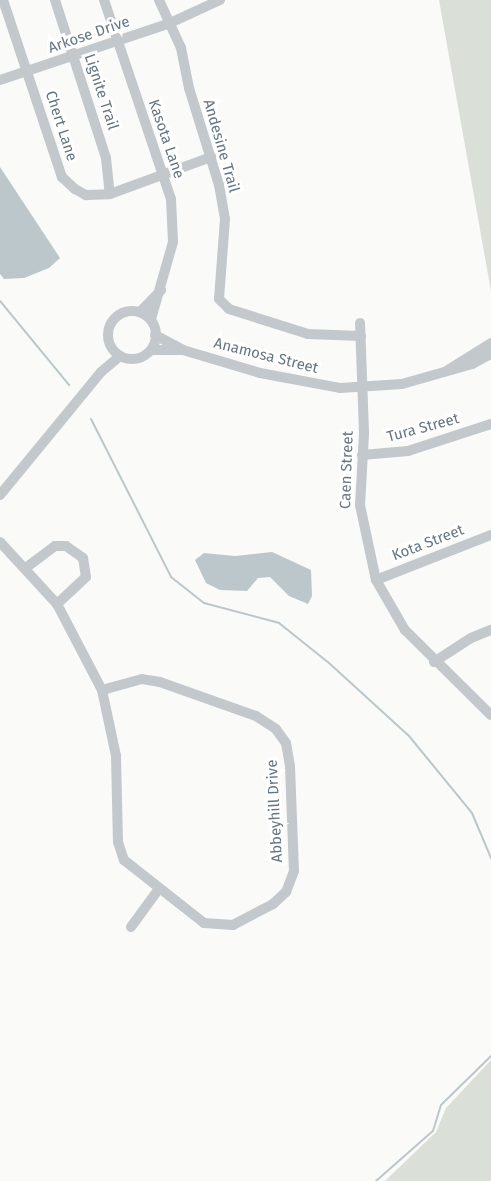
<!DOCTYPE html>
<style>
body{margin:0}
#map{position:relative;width:491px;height:1181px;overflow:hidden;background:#fafaf8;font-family:"Fira Sans",sans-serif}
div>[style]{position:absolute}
.green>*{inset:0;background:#dadfd7}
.water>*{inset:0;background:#bbc7cb}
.stream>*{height:2px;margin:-1px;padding:0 1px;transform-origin:1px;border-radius:1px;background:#bbc7cb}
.minor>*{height:10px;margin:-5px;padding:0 5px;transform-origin:5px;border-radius:5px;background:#c3c8cc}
.minor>.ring{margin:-5px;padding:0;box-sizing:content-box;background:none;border:10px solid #c3c8cc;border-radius:50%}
span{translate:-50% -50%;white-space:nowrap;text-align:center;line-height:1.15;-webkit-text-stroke:6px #fff;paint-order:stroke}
.street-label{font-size:15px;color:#657683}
</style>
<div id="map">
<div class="green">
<div style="clip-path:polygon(439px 0,491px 0,491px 291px)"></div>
<div style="clip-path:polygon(491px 1060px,491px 1181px,385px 1181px,436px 1132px,446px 1108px)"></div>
</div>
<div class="water">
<div style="clip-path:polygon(0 167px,60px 258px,49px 268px,24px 278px,4px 279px,0 274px)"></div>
<div style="clip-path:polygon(272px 552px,311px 570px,312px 596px,308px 604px,289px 596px,270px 577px,258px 578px,247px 591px,220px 590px,206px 583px,195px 560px,204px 553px,235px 556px)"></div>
</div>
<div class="stream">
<div style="left:0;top:301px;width:109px;rotate:50.6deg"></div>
<div style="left:91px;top:419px;width:177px;rotate:63.1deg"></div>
<div style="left:171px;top:577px;width:42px;rotate:38.2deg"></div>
<div style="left:204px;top:603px;width:78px;rotate:14.9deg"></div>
<div style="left:279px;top:623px;width:64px;rotate:38.7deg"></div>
<div style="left:329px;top:663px;width:108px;rotate:42.4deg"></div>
<div style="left:409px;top:736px;width:99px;rotate:50.7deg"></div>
<div style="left:472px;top:813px;width:49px;rotate:67.1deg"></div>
<div style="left:376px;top:1181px;width:76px;rotate:-41.3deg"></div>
<div style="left:433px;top:1131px;width:27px;rotate:-73deg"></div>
<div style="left:441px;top:1105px;width:70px;rotate:-44.4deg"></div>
</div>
<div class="minor">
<div style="left:3px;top:0;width:187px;rotate:71.6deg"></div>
<div style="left:62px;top:177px;width:18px;rotate:43deg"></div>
<div style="left:75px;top:189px;width:13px;rotate:29deg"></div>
<div style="left:86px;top:195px;width:24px;rotate:-2deg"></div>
<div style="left:110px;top:194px;width:108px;rotate:-20.1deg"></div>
<div style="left:55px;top:0;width:166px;rotate:72.1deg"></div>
<div style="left:106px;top:158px;width:36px;rotate:84deg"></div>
<div style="left:104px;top:0;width:210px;rotate:71.4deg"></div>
<div style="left:171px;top:199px;width:43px;rotate:87.3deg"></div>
<div style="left:173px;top:242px;width:80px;rotate:105.9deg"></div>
<div style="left:159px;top:0;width:53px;rotate:65.4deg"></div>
<div style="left:181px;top:48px;width:41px;rotate:78.7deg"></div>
<div style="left:189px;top:88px;width:102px;rotate:72.8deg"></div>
<div style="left:219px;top:185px;width:35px;rotate:80deg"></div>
<div style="left:225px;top:219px;width:80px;rotate:94.3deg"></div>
<div style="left:219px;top:299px;width:14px;rotate:45deg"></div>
<div style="left:229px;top:309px;width:83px;rotate:17.6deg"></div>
<div style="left:308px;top:334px;width:53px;rotate:2.2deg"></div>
<div style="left:0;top:80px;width:179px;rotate:-18.5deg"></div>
<div style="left:170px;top:23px;width:55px;rotate:-24.7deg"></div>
<div class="ring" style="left:108px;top:311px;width:38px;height:38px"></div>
<div style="left:141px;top:311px;width:29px;rotate:-46deg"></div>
<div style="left:360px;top:323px;width:111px;rotate:87.9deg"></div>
<div style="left:364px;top:434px;width:71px;rotate:93.2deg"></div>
<div style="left:360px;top:505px;width:77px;rotate:78deg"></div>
<div style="left:376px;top:580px;width:58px;rotate:59.9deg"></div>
<div style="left:405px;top:630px;width:121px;rotate:44.7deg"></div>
<div style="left:155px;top:335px;width:32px;rotate:28deg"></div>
<div style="left:183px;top:350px;width:80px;rotate:16.6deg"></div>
<div style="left:260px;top:373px;width:81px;rotate:10.6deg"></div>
<div style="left:340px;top:388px;width:62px;rotate:-3.7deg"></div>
<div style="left:402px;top:384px;width:73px;rotate:-15.9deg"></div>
<div style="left:472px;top:364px;width:21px;rotate:-28deg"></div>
<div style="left:152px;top:350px;width:31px"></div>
<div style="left:448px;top:370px;width:51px;rotate:-32.1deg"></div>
<div style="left:362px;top:455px;width:46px;rotate:-5deg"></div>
<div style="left:408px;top:451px;width:87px;rotate:-18deg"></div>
<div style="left:0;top:495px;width:159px;rotate:-50.6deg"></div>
<div style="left:101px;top:372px;width:25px;rotate:-40deg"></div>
<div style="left:0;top:542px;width:84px;rotate:47.4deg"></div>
<div style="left:57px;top:604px;width:97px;rotate:62.4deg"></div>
<div style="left:102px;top:690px;width:67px;rotate:78deg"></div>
<div style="left:116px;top:756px;width:86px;rotate:88.7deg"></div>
<div style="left:118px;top:842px;width:19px;rotate:72deg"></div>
<div style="left:124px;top:860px;width:102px;rotate:38.2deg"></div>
<div style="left:204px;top:923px;width:29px;rotate:4deg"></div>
<div style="left:233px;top:925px;width:45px;rotate:-27.7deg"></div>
<div style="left:273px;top:904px;width:18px;rotate:-43deg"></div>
<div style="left:286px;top:892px;width:22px;rotate:-69deg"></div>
<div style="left:294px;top:871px;width:105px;rotate:-92.2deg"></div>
<div style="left:290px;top:766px;width:23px;rotate:-100deg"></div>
<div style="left:286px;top:743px;width:17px;rotate:-126deg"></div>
<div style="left:276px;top:729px;width:24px;rotate:-147deg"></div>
<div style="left:256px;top:716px;width:102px;rotate:-160.5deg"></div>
<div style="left:160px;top:682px;width:18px;rotate:-171deg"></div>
<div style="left:142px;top:679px;width:41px;rotate:164.6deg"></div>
<div style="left:27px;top:567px;width:35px;rotate:-37deg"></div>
<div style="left:55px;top:546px;width:11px"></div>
<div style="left:66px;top:546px;width:21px;rotate:35deg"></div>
<div style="left:83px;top:558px;width:19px;rotate:81deg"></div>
<div style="left:86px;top:577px;width:40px;rotate:137deg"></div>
<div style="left:376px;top:580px;width:123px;rotate:-21.4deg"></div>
<div style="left:434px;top:662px;width:44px;rotate:-33deg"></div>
<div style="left:471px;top:638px;width:22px;rotate:-22deg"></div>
<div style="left:131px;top:927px;width:46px;rotate:-53.9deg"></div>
</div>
<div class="street-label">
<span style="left:89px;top:35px;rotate:-19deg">Arkose Drive</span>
<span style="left:101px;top:92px;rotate:72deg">Lignite Trail</span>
<span style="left:61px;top:126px;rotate:72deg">Chert Lane</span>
<span style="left:166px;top:139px;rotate:71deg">Kasota Lane</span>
<span style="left:221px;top:146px;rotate:74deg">Andesine Trail</span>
<span style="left:266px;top:356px;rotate:14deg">Anamosa Street</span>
<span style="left:423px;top:428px;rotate:-15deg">Tura Street</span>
<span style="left:347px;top:470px;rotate:-88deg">Caen Street</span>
<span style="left:428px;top:543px;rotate:-21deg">Kota Street</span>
<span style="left:275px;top:811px;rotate:-93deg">Abbeyhill Drive</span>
</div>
</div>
